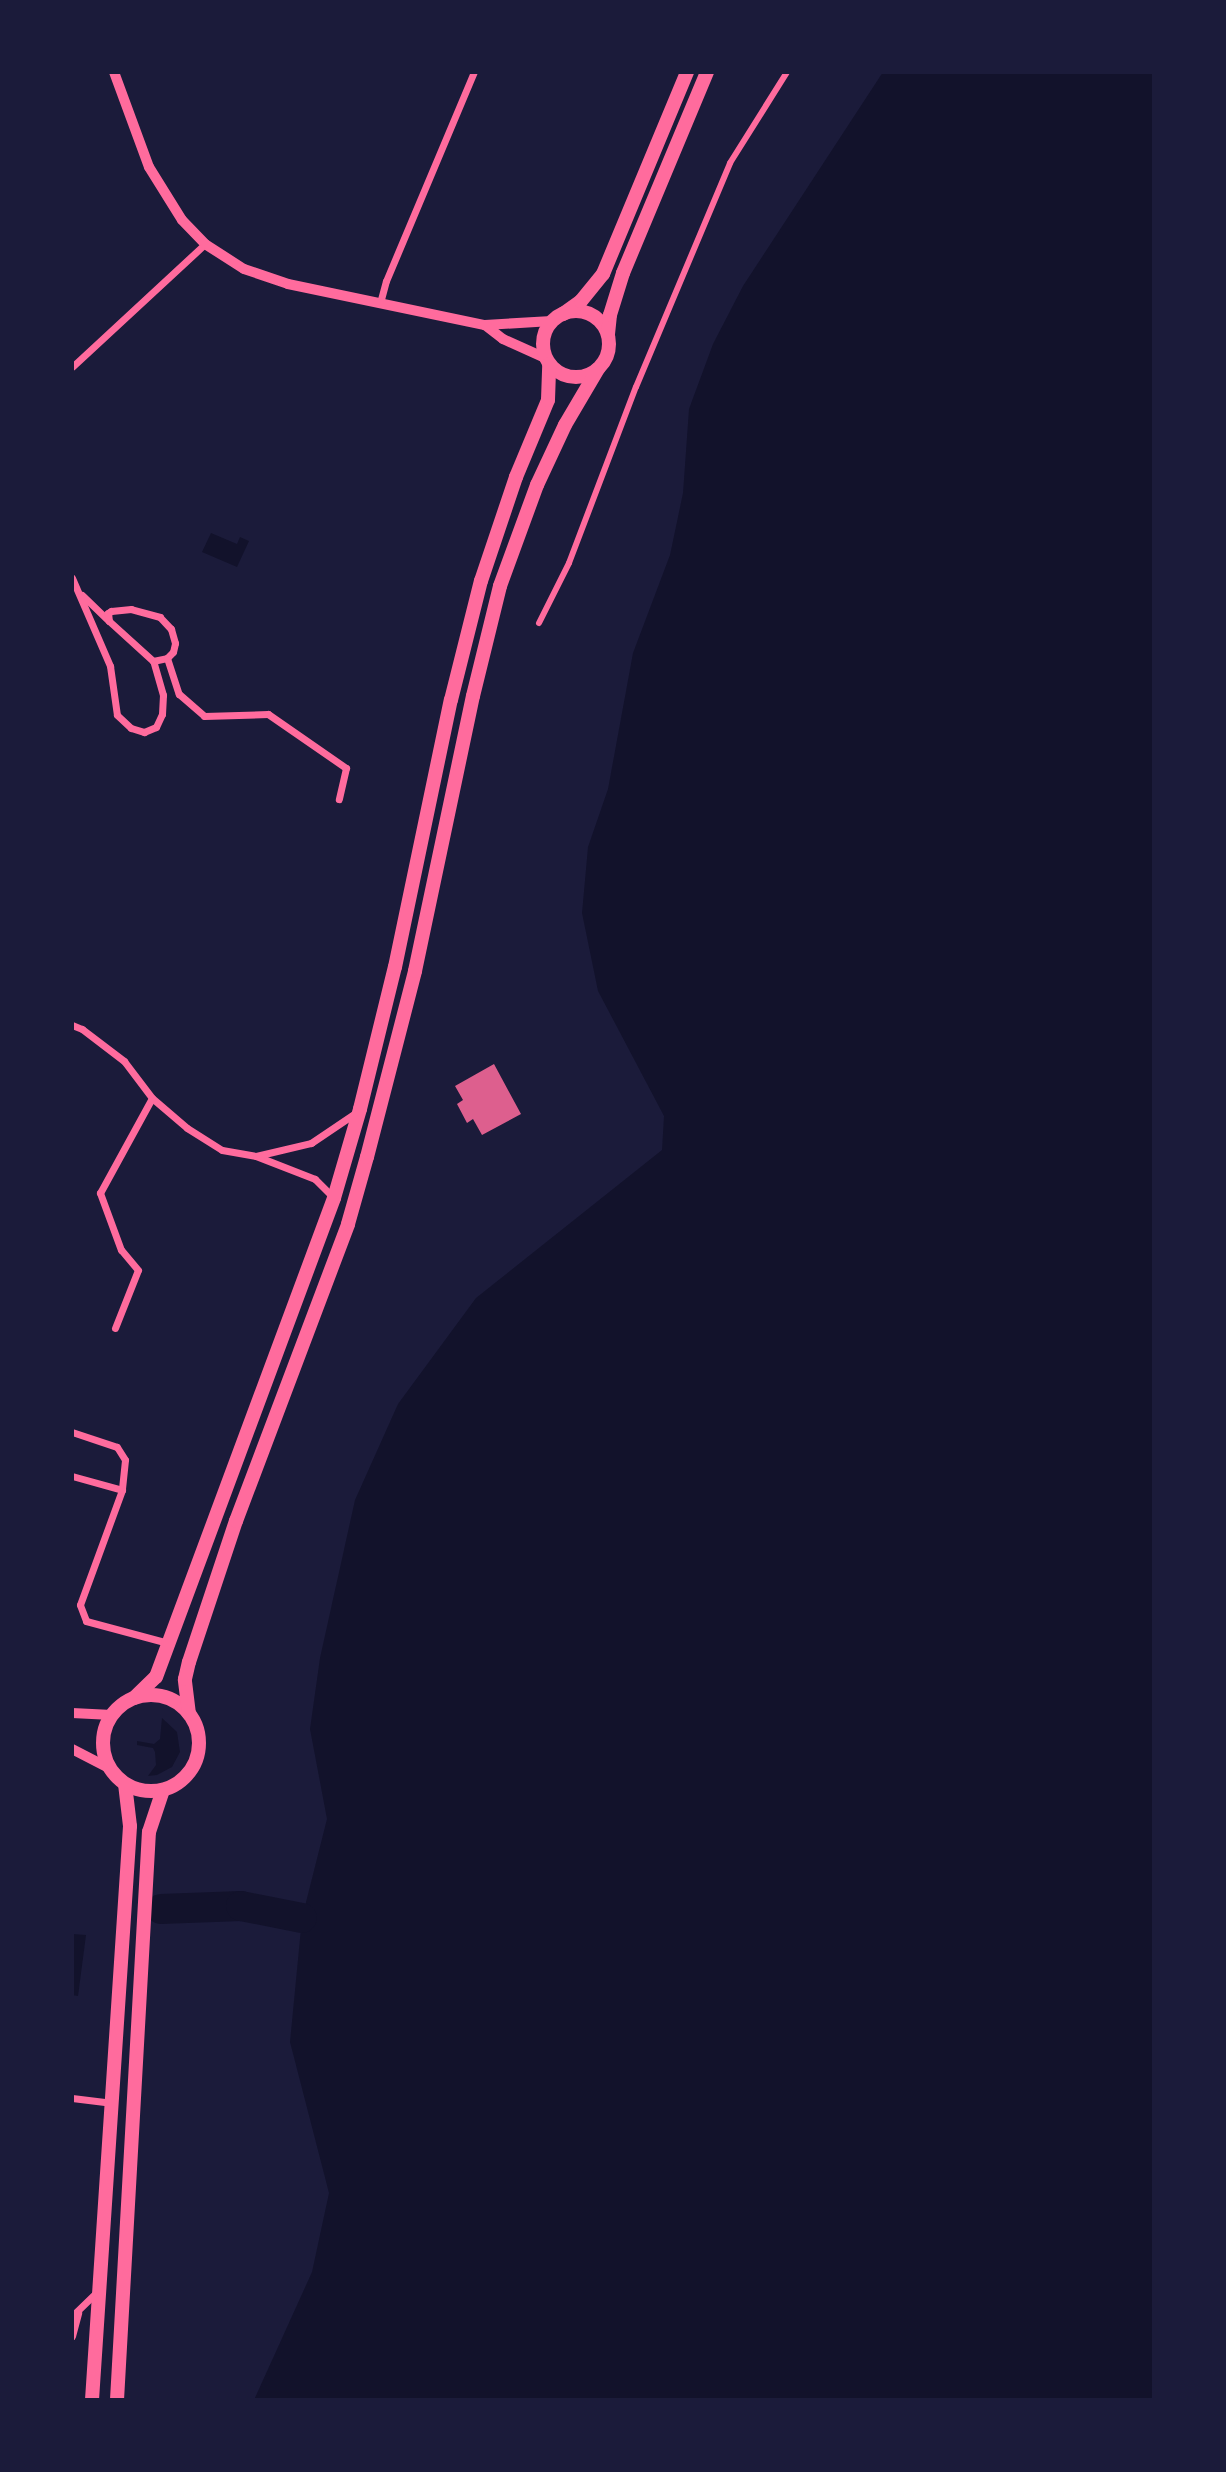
<!DOCTYPE html>
<style>
body{margin:0}
#map{position:relative;width:1226px;height:2472px;overflow:hidden;background:#1b1b3a;font-family:Roboto,sans-serif}
div>[style]{position:absolute}
.water>*{inset:0;background:#12122b}
.river>*{height:30px;margin:-15px;padding:0 15px;transform-origin:15px;border-radius:15px;background:#12122b}
.building>*{inset:0;background:#dd5f8e}
.pedestrian>*{height:6px;margin:-3px;padding:0 3px;transform-origin:3px;border-radius:3px;background:#ff6b9d}
.minor>*{height:7px;margin:-3.5px;padding:0 3.5px;transform-origin:3.5px;border-radius:3.5px;background:#ff6b9d}
.tertiary>*{height:10px;margin:-5px;padding:0 5px;transform-origin:5px;border-radius:5px;background:#ff6b9d}
.primary>*{height:14px;margin:-7px;padding:0 7px;transform-origin:7px;border-radius:7px;background:#ff6b9d}
.primary>.ring{margin:-7px;padding:0;box-sizing:content-box;background:none;border:14px solid #ff6b9d;border-radius:50%}
span{translate:-50% -50%;white-space:nowrap;text-align:center;line-height:1.15;-webkit-text-stroke:5px #1b1b3a;paint-order:stroke}
.frame{position:absolute;inset:0;border:74px solid #1b1b3a;pointer-events:none}
</style>
<div id="map">
<div class="water">
<div style="clip-path:polygon(883px 72px,1154px 72px,1154px 2400px,254px 2400px,312px 2272px,329px 2193px,290px 2042px,302px 1918px,327px 1819px,310px 1729px,320px 1658px,355px 1500px,398px 1404px,476px 1298px,662px 1150px,664px 1116px,598px 991px,582px 913px,588px 847px,608px 789px,633px 653px,670px 555px,683px 493px,689px 409px,713px 344px,743px 286px)"></div>
<div style="clip-path:polygon(211px 533px,237px 544px,240px 537px,249px 541px,237px 567px,202px 552px)"></div>
<div style="clip-path:polygon(162px 1718px,177px 1732px,180px 1752px,172px 1767px,157px 1775px,148px 1776px,156px 1765px,155px 1752px,153px 1748px,137px 1745px,137px 1741px,154px 1744px,160px 1739px)"></div>
<div style="clip-path:polygon(72px 1934px,86px 1935px,78px 1996px,72px 1995px)"></div>
</div>
<div class="river">
<div style="left:161px;top:1909px;width:80px;rotate:-2.1deg"></div>
<div style="left:241px;top:1906px;width:62px;rotate:11.1deg"></div>
</div>
<div class="building">
<div style="clip-path:polygon(494px 1064px,521px 1114px,482px 1135px,473px 1119px,467px 1123px,457px 1104px,463px 1100px,455px 1086px)"></div>
</div>
<div class="pedestrian">
<div style="left:539px;top:623px;width:67px;rotate:-63.4deg"></div>
<div style="left:569px;top:563px;width:188px;rotate:-69.2deg"></div>
<div style="left:636px;top:387px;width:243px;rotate:-67.2deg"></div>
<div style="left:730px;top:163px;width:107px;rotate:-57.9deg"></div>
</div>
<div class="minor">
<div style="left:380px;top:303px;width:23px;rotate:-75deg"></div>
<div style="left:386px;top:281px;width:227px;rotate:-67.2deg"></div>
<div style="left:72px;top:367px;width:181px;rotate:-42.8deg"></div>
<div style="left:72px;top:578px;width:96px;rotate:66.6deg"></div>
<div style="left:110px;top:666px;width:49px;rotate:81.9deg"></div>
<div style="left:117px;top:715px;width:19px;rotate:43deg"></div>
<div style="left:131px;top:728px;width:14px;rotate:17deg"></div>
<div style="left:144px;top:732px;width:13px;rotate:-23deg"></div>
<div style="left:156px;top:727px;width:14px;rotate:-65deg"></div>
<div style="left:162px;top:714px;width:19px;rotate:-87deg"></div>
<div style="left:163px;top:695px;width:35px;rotate:-106deg"></div>
<div style="left:82px;top:595px;width:37px;rotate:44deg"></div>
<div style="left:109px;top:621px;width:59px;rotate:42.3deg"></div>
<div style="left:153px;top:661px;width:14px;rotate:-12deg"></div>
<div style="left:167px;top:658px;width:8px;rotate:-45deg"></div>
<div style="left:173px;top:652px;width:9px;rotate:-77deg"></div>
<div style="left:175px;top:643px;width:15px;rotate:-106deg"></div>
<div style="left:171px;top:629px;width:16px;rotate:-133deg"></div>
<div style="left:160px;top:617px;width:30px;rotate:-165deg"></div>
<div style="left:131px;top:609px;width:20px;rotate:174deg"></div>
<div style="left:111px;top:611px;width:4px;rotate:146deg"></div>
<div style="left:108px;top:613px;width:8px;rotate:83deg"></div>
<div style="left:167px;top:658px;width:38px;rotate:72deg"></div>
<div style="left:179px;top:694px;width:33px;rotate:41deg"></div>
<div style="left:204px;top:716px;width:64px;rotate:-1.8deg"></div>
<div style="left:268px;top:714px;width:95px;rotate:34.7deg"></div>
<div style="left:346px;top:768px;width:32px;rotate:103deg"></div>
<div style="left:72px;top:1025px;width:11px;rotate:22deg"></div>
<div style="left:82px;top:1029px;width:53px;rotate:37.3deg"></div>
<div style="left:124px;top:1061px;width:46px;rotate:52.9deg"></div>
<div style="left:152px;top:1098px;width:46px;rotate:40.6deg"></div>
<div style="left:187px;top:1128px;width:41px;rotate:32.2deg"></div>
<div style="left:222px;top:1150px;width:35px;rotate:10deg"></div>
<div style="left:334px;top:1198px;width:27px;rotate:-135deg"></div>
<div style="left:315px;top:1179px;width:63px;rotate:-158.7deg"></div>
<div style="left:256px;top:1156px;width:57px;rotate:-13.3deg"></div>
<div style="left:311px;top:1143px;width:55px;rotate:-34deg"></div>
<div style="left:115px;top:1328px;width:62px;rotate:-68.4deg"></div>
<div style="left:138px;top:1270px;width:26px;rotate:-130deg"></div>
<div style="left:121px;top:1250px;width:61px;rotate:-110.2deg"></div>
<div style="left:100px;top:1193px;width:108px;rotate:-61.3deg"></div>
<div style="left:72px;top:1432px;width:47px;rotate:18.4deg"></div>
<div style="left:117px;top:1447px;width:15px;rotate:58deg"></div>
<div style="left:125px;top:1460px;width:30px;rotate:96deg"></div>
<div style="left:122px;top:1490px;width:122px;rotate:110.1deg"></div>
<div style="left:80px;top:1605px;width:17px;rotate:69deg"></div>
<div style="left:86px;top:1621px;width:85px;rotate:15deg"></div>
<div style="left:72px;top:1476px;width:52px;rotate:15.6deg"></div>
<div style="left:72px;top:2098px;width:41px;rotate:7deg"></div>
<div style="left:72px;top:2316px;width:33px;rotate:-44deg"></div>
<div style="left:72px;top:2336px;width:24px;rotate:-75deg"></div>
</div>
<div class="tertiary">
<div style="left:114px;top:72px;width:101px;rotate:69.8deg"></div>
<div style="left:149px;top:167px;width:62px;rotate:58.1deg"></div>
<div style="left:182px;top:220px;width:33px;rotate:46deg"></div>
<div style="left:205px;top:244px;width:46px;rotate:32.7deg"></div>
<div style="left:244px;top:269px;width:46px;rotate:18.8deg"></div>
<div style="left:288px;top:284px;width:201px;rotate:11.8deg"></div>
<div style="left:485px;top:325px;width:67px;rotate:-3.4deg"></div>
<div style="left:485px;top:325px;width:23px;rotate:38deg"></div>
<div style="left:503px;top:339px;width:46px;rotate:24.3deg"></div>
<div style="left:72px;top:1713px;width:40px;rotate:2.9deg"></div>
<div style="left:72px;top:1749px;width:42px;rotate:27.2deg"></div>
</div>
<div class="primary">
<div class="ring" style="left:543px;top:311px;width:52px;height:52px"></div>
<div style="left:563px;top:314px;width:22px;rotate:-36deg"></div>
<div style="left:581px;top:301px;width:35px;rotate:-51deg"></div>
<div style="left:603px;top:274px;width:219px;rotate:-67.4deg"></div>
<div style="left:608px;top:334px;width:19px;rotate:-84deg"></div>
<div style="left:610px;top:315px;width:44px;rotate:-72.8deg"></div>
<div style="left:623px;top:273px;width:218px;rotate:-67.3deg"></div>
<div class="ring" style="left:103px;top:1695px;width:82px;height:82px"></div>
<div style="left:134px;top:1698px;width:30px;rotate:-44deg"></div>
<div style="left:156px;top:1677px;width:511px;rotate:-69.61deg"></div>
<div style="left:334px;top:1198px;width:93px;rotate:-73.7deg"></div>
<div style="left:360px;top:1109px;width:146px;rotate:-76.2deg"></div>
<div style="left:395px;top:967px;width:273px;rotate:-78.2deg"></div>
<div style="left:451px;top:700px;width:123px;rotate:-75.9deg"></div>
<div style="left:481px;top:581px;width:110px;rotate:-71.4deg"></div>
<div style="left:516px;top:477px;width:83px;rotate:-67.4deg"></div>
<div style="left:548px;top:400px;width:36px;rotate:-88deg"></div>
<div style="left:189px;top:1714px;width:35px;rotate:-97deg"></div>
<div style="left:185px;top:1679px;width:17px;rotate:-77deg"></div>
<div style="left:189px;top:1662px;width:149px;rotate:-71.6deg"></div>
<div style="left:236px;top:1521px;width:317px;rotate:-69.3deg"></div>
<div style="left:348px;top:1224px;width:70px;rotate:-74.2deg"></div>
<div style="left:367px;top:1157px;width:192px;rotate:-75.5deg"></div>
<div style="left:415px;top:971px;width:281px;rotate:-78.1deg"></div>
<div style="left:473px;top:696px;width:113px;rotate:-76.2deg"></div>
<div style="left:500px;top:586px;width:108px;rotate:-69.9deg"></div>
<div style="left:537px;top:485px;width:66px;rotate:-65deg"></div>
<div style="left:565px;top:425px;width:65px;rotate:-59.5deg"></div>
<div style="left:92px;top:2400px;width:575px;rotate:-86.21deg"></div>
<div style="left:130px;top:1826px;width:42px;rotate:-96.8deg"></div>
<div style="left:117px;top:2400px;width:569px;rotate:-86.78deg"></div>
<div style="left:149px;top:1832px;width:44px;rotate:-71.6deg"></div>
</div>
<div class="frame"></div>
</div>
